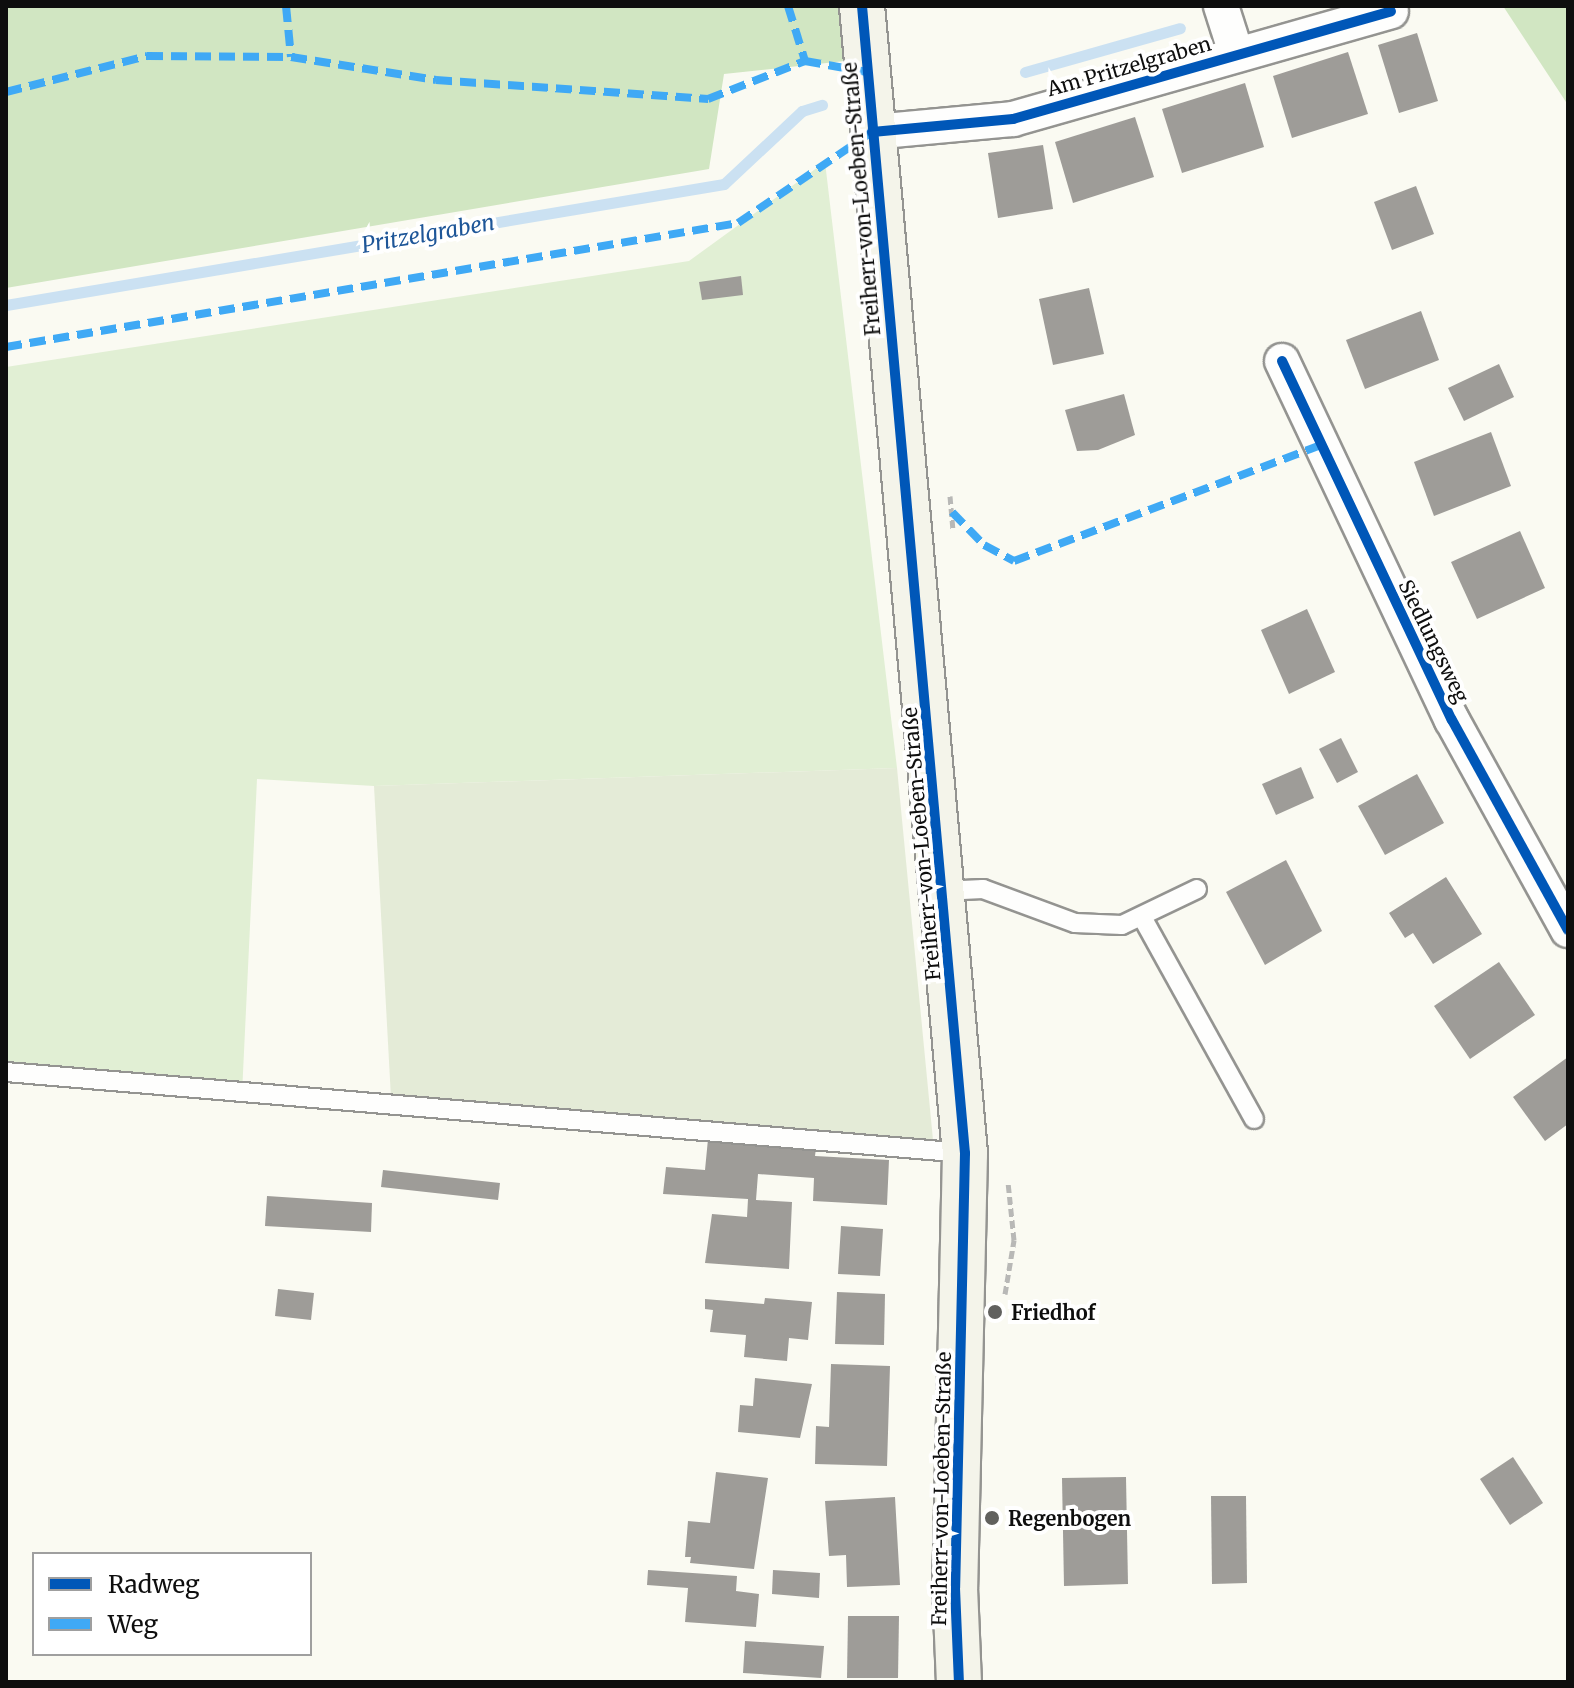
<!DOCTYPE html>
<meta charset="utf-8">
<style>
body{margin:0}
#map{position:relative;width:1574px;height:1688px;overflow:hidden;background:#fafaf2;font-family:Merriweather,serif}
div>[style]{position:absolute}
.green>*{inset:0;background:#e1efd4}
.forest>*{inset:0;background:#d1e6c2}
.cemetery>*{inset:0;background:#e4ebd7}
.stream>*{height:11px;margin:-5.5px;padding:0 5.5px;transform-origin:5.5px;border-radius:5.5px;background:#cbe1f2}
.building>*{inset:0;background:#9e9c98}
.path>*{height:5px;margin-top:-2.5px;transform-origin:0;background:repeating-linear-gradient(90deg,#b8b8b6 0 8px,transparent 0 12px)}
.roads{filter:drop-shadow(2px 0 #949491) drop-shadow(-2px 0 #949491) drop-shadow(0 2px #949491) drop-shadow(0 -2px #949491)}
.service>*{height:18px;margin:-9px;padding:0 9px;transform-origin:9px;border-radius:9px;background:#fefefd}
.minor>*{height:34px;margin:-17px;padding:0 17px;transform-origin:17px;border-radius:17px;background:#fefefd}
.secondary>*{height:44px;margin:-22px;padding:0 22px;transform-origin:22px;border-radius:22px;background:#f4f4ea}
.quiet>*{height:8px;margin-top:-4px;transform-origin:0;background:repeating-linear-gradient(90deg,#3fa9f5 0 16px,transparent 0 24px)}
.cycleway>*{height:10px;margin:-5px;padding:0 5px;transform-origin:5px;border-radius:5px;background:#0057b8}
.dots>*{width:22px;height:22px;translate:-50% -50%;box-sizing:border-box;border:4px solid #fff;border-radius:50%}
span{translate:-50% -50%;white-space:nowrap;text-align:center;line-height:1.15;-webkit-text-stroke:8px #fff;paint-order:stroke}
.street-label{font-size:20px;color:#0e0e0e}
.poi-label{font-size:20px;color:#0e0e0e;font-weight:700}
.left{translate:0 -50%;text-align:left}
.water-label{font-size:22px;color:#1e5698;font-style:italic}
.frame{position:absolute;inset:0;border:8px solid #0e0e0e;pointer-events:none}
.legend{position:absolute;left:32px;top:1552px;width:280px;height:104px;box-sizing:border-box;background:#fff;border:2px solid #9f9f9f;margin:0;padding:10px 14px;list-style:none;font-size:24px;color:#0e0e0e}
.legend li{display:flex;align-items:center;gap:16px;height:40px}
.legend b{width:40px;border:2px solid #9f9f9f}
</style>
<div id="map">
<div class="green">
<div style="clip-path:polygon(825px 162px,897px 768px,374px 786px,257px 779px,242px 1094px,6px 1075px,6px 367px,689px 261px)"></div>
</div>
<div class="forest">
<div style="clip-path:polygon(6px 6px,841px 6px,845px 61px,724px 74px,709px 169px,6px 288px)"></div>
<div style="clip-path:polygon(1503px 6px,1568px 6px,1568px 105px)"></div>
</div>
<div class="cemetery">
<div style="clip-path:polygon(897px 768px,933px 1140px,391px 1098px,374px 786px)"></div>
</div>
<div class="stream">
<div style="left:1025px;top:72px;width:161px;rotate:-15.8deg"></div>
<div style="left:6px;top:305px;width:728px;rotate:-9.57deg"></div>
<div style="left:724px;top:184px;width:107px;rotate:-43.1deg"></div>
<div style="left:802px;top:111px;width:21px;rotate:-17deg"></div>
</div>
<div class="building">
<div style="clip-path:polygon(1417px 33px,1438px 101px,1399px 113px,1378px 45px)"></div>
<div style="clip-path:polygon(1348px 52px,1368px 114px,1292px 138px,1273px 76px)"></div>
<div style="clip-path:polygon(1245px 83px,1264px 147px,1182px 173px,1162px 109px)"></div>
<div style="clip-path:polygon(1135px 117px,1154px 177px,1073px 203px,1055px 142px)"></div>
<div style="clip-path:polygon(1043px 145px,1053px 209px,998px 218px,988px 153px)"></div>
<div style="clip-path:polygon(1416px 186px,1434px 234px,1392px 250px,1374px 202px)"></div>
<div style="clip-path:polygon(741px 276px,743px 295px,702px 300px,699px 282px)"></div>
<div style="clip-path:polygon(1089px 288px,1104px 354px,1053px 365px,1039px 299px)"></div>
<div style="clip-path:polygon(1421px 311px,1439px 360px,1365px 389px,1346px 340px)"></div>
<div style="clip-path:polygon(1499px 364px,1514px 397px,1464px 421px,1448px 388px)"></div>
<div style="clip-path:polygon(1124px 394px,1135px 435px,1098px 450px,1077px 451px,1065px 410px)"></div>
<div style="clip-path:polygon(1491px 432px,1511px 486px,1434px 516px,1414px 462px)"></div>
<div style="clip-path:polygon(1520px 531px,1545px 588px,1477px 619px,1451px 562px)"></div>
<div style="clip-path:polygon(1307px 609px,1335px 672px,1289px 694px,1261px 630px)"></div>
<div style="clip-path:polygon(1341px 738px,1358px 772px,1337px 783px,1319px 749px)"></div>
<div style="clip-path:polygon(1301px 767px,1314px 798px,1276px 815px,1262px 784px)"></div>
<div style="clip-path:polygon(1417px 774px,1444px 823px,1385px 855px,1358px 806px)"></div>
<div style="clip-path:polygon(1286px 860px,1322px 931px,1265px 965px,1226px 892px)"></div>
<div style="clip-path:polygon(1446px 877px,1482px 934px,1433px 964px,1413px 933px,1405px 938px,1389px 913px)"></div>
<div style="clip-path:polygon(1499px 962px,1535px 1015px,1470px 1059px,1434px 1006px)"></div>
<div style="clip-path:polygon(1568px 1057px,1568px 1124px,1545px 1141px,1513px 1097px)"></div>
<div style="clip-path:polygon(708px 1139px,816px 1148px,815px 1156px,889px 1160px,887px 1205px,813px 1201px,814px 1178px,758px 1174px,756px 1200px,792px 1202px,789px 1269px,705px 1263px,712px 1214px,747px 1217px,748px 1199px,663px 1194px,666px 1167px,705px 1170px)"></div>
<div style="clip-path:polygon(383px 1170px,500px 1183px,498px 1200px,381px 1187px)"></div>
<div style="clip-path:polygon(267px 1196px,372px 1203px,371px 1232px,265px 1226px)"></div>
<div style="clip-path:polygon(841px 1226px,883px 1229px,880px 1276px,838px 1274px)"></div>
<div style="clip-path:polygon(278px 1289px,314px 1293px,311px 1320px,275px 1316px)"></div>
<div style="clip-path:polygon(837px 1292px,885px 1294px,884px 1345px,835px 1344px)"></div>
<div style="clip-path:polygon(765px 1298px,812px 1302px,808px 1340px,789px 1338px,787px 1361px,744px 1357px,746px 1335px,710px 1332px,713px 1310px,705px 1309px,705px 1299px,764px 1304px)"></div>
<div style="clip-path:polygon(831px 1364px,890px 1366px,887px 1466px,815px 1464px,816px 1426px,829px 1427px)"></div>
<div style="clip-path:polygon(755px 1378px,812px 1384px,800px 1438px,738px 1432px,740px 1405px,753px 1406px)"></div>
<div style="clip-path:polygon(1513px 1457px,1543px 1503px,1510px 1525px,1480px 1479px)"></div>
<div style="clip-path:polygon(716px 1472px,768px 1478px,754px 1569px,690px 1563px,691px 1557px,685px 1557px,688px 1521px,710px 1523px)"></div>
<div style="clip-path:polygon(1126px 1477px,1128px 1584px,1064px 1586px,1062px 1478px)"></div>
<div style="clip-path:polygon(1211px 1496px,1246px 1496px,1247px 1583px,1212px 1584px)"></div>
<div style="clip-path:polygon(895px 1497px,900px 1585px,847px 1587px,846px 1555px,829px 1556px,825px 1501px)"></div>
<div style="clip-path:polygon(648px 1570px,737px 1576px,736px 1591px,759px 1594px,756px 1627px,685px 1622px,688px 1588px,647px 1585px)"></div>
<div style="clip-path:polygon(773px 1570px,820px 1573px,819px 1598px,772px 1594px)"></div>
<div style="clip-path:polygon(848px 1616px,899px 1616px,898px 1678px,847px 1678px)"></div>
<div style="clip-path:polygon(745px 1641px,824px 1646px,821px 1678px,743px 1673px)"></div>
</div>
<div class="path">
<div style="left:950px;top:496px;width:34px;rotate:85deg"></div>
<div style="left:1005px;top:1294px;width:55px;rotate:-80.5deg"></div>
<div style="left:1014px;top:1240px;width:58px;rotate:-95.9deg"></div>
</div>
<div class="roads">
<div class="service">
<div style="left:942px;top:891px;width:41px;rotate:-2.8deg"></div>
<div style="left:983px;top:889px;width:98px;rotate:20.3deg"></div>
<div style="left:1075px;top:923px;width:47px;rotate:2.4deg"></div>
<div style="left:1122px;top:925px;width:83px;rotate:-25.6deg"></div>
<div style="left:1142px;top:917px;width:231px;rotate:61deg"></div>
<div style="left:6px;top:1072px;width:962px;rotate:4.83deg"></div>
</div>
<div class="minor">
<div style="left:1221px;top:6px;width:49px;rotate:72.3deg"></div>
<div style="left:872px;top:132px;width:142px;rotate:-5.3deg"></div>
<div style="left:1013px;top:119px;width:393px;rotate:-15.9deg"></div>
<div style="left:1282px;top:361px;width:397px;rotate:64.7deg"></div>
<div style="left:1452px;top:720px;width:240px;rotate:61.1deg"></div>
</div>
<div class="secondary">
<div style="left:862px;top:6px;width:1152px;rotate:84.87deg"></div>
<div style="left:965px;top:1153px;width:435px;rotate:91.3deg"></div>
<div style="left:955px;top:1588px;width:94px;rotate:87.6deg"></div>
</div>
</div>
<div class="quiet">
<div style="left:286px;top:6px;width:51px;rotate:84.4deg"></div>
<div style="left:788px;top:6px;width:58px;rotate:72.8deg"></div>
<div style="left:805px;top:61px;width:63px;rotate:10.1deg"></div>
<div style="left:6px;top:92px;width:146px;rotate:-14.3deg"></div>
<div style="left:147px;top:56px;width:144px;rotate:0.4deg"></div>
<div style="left:291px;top:57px;width:147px;rotate:9deg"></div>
<div style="left:436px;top:80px;width:273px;rotate:4deg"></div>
<div style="left:708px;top:99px;width:104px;rotate:-21.4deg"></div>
<div style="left:6px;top:347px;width:742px;rotate:-9.61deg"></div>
<div style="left:738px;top:223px;width:162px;rotate:-34.2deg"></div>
<div style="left:952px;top:512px;width:46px;rotate:45.9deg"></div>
<div style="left:984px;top:545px;width:34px;rotate:28deg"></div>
<div style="left:1014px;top:561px;width:326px;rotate:-20.7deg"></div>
</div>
<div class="cycleway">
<div style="left:862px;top:6px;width:1152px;rotate:84.87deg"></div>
<div style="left:965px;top:1153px;width:435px;rotate:91.3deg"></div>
<div style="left:955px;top:1588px;width:94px;rotate:87.6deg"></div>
<div style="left:872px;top:132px;width:142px;rotate:-5.3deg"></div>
<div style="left:1013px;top:119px;width:393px;rotate:-15.9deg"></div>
<div style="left:1282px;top:361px;width:397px;rotate:64.7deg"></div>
<div style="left:1452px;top:720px;width:240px;rotate:61.1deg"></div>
</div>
<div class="dots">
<div style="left:995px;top:1312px;background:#61615e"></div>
<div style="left:992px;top:1518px;background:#61615e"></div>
</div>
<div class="street-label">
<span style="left:1129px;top:66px;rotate:-16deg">Am Pritzelgraben</span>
<span style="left:861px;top:199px;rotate:-95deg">Freiherr-von-Loeben-Straße</span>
<span style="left:1434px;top:641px;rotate:64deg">Siedlungsweg</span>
<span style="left:921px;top:844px;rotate:-95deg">Freiherr-von-Loeben-Straße</span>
<span style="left:941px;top:1489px;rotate:-89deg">Freiherr-von-Loeben-Straße</span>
</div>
<div class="poi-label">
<span class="left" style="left:1011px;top:1312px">Friedhof</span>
<span class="left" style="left:1008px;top:1518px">Regenbogen</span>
</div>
<div class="water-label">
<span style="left:428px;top:234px;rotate:-10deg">Pritzelgraben</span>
</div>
<div class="frame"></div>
<ul class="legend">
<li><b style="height:10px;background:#0057b8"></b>Radweg</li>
<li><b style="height:10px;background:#3fa9f5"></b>Weg</li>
</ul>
</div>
